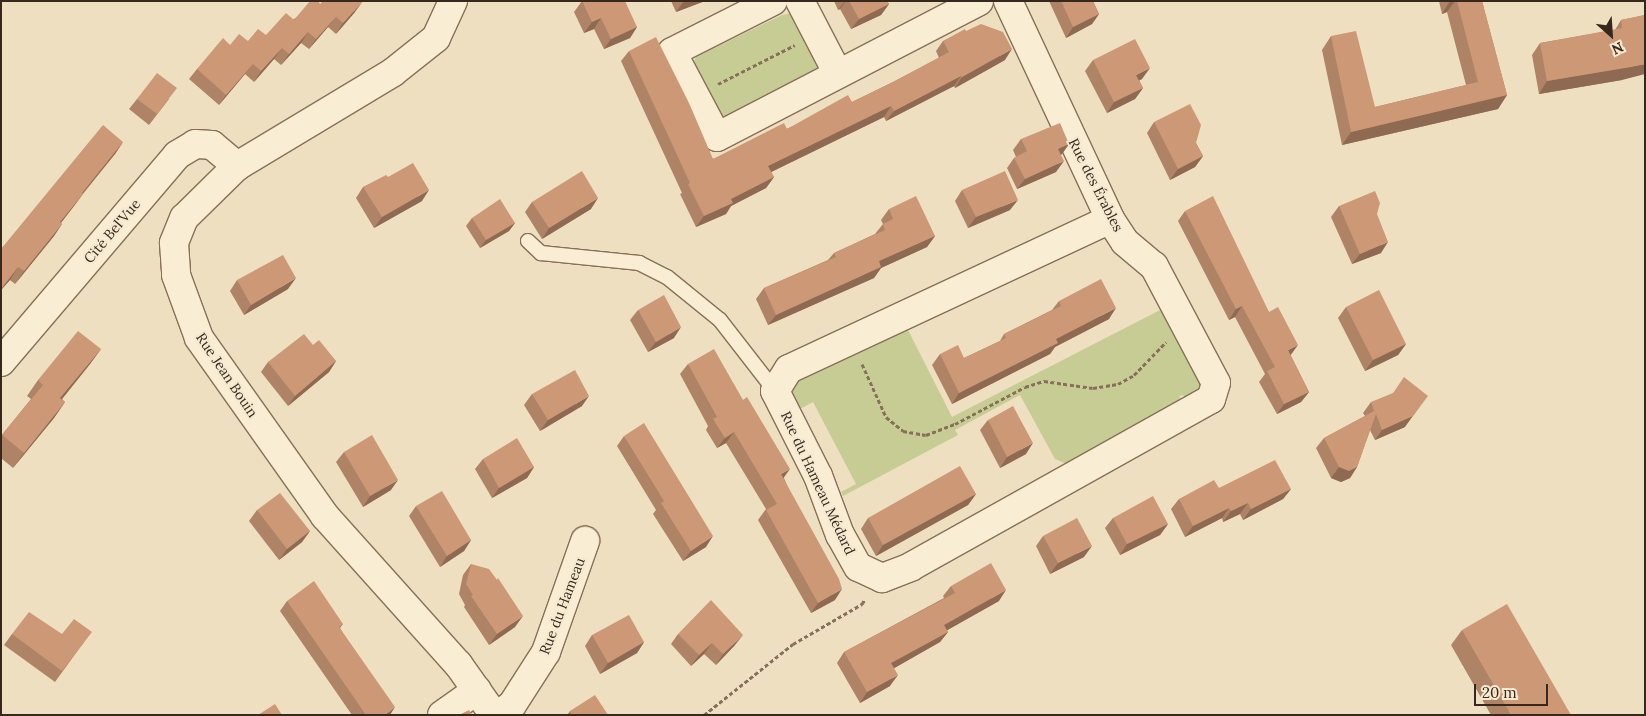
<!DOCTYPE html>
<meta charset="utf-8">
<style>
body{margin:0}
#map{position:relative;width:1646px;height:716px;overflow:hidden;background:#eedfc0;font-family:Lora,serif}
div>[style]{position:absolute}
.green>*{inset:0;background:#c7cc95}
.path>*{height:3px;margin-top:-1.5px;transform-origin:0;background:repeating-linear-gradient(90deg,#877058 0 4px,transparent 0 6.5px)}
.roads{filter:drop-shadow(1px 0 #877058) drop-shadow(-1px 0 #877058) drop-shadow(0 1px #877058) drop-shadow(0 -1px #877058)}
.service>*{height:14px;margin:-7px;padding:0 7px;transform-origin:7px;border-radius:7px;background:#f9edd4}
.minor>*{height:28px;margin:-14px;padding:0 14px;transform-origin:14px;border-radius:14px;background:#f9edd4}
.wall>*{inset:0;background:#af8365}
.shaded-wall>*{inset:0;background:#8f6a53}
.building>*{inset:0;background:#cc9876}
span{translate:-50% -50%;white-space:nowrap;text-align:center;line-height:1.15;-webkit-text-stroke:4px #f5e9d0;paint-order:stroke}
.street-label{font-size:14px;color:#36281d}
.frame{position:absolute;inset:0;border:2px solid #36281d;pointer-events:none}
.north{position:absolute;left:1586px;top:10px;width:50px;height:50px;-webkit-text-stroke:4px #f5e9d0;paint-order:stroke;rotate:154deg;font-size:14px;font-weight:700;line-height:20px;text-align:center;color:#36281d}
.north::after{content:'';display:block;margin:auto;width:18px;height:22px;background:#36281d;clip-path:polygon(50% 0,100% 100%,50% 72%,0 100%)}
.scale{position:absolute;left:1474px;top:684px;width:74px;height:22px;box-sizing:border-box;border:2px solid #36281d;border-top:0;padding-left:6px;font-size:15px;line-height:18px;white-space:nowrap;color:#36281d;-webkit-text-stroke:4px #f5e9d0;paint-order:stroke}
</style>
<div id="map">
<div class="green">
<div style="clip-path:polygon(792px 13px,820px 67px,818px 71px,730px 116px,717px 116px,692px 65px,696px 57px,782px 15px)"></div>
<div style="clip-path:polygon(1166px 307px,1200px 374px,1201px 385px,1198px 393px,1187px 403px,1183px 395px,1179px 396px,1184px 406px,1067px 464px,1055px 459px,1020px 395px,955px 430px,958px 435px,843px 496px,841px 492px,856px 484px,813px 402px,796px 411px,793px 404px,792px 393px,797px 380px,906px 326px,952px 417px)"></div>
</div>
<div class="path">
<div style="left:718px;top:84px;width:86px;rotate:-26.9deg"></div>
<div style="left:862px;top:364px;width:58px;rotate:65.6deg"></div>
<div style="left:886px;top:417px;width:22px;rotate:39deg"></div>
<div style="left:903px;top:431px;width:23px;rotate:10deg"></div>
<div style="left:926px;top:435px;width:31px;rotate:-21deg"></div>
<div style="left:955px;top:424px;width:79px;rotate:-27.9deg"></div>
<div style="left:1025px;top:387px;width:20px;rotate:-18deg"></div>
<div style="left:1044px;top:381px;width:49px;rotate:8.1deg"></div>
<div style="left:1093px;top:388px;width:25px;rotate:-9deg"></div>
<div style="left:1118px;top:384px;width:18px;rotate:-29deg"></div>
<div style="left:1134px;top:375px;width:46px;rotate:-45.9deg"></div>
<div style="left:704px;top:715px;width:114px;rotate:-38.6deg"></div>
<div style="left:793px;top:644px;width:80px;rotate:-30.1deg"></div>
<div style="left:862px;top:604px;width:6px;rotate:-59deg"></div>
</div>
<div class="roads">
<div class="service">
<div style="left:528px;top:241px;width:18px;rotate:43deg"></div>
<div style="left:541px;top:253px;width:99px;rotate:5.8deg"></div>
<div style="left:639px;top:263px;width:31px;rotate:27deg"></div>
<div style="left:667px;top:277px;width:68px;rotate:39.1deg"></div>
<div style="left:720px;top:320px;width:90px;rotate:52.2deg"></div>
</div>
<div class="minor">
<div style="left:453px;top:1px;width:41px;rotate:114.7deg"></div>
<div style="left:436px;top:38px;width:56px;rotate:141.5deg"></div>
<div style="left:392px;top:73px;width:181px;rotate:149deg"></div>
<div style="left:237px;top:166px;width:74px;rotate:135.5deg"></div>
<div style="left:184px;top:218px;width:27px;rotate:112deg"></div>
<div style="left:174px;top:243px;width:32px;rotate:86deg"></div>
<div style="left:176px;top:275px;width:67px;rotate:69.9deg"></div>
<div style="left:199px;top:338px;width:218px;rotate:54.7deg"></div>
<div style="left:325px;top:516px;width:199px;rotate:48.1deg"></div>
<div style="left:458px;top:664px;width:62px;rotate:54.8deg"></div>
<div style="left:773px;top:1px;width:113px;rotate:153.2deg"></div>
<div style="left:672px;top:52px;width:96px;rotate:62.1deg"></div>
<div style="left:717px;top:137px;width:295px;rotate:-27.4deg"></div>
<div style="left:800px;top:1px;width:82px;rotate:62.5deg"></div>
<div style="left:1008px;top:1px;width:241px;rotate:64.9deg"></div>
<div style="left:1110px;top:219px;width:27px;rotate:57deg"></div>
<div style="left:1125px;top:242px;width:38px;rotate:40deg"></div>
<div style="left:1154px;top:266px;width:132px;rotate:62.1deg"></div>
<div style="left:1216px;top:383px;width:17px;rotate:107deg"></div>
<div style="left:1211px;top:399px;width:344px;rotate:150.8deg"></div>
<div style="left:911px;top:567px;width:31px;rotate:159deg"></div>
<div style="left:882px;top:578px;width:26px;rotate:-155deg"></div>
<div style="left:858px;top:567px;width:37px;rotate:-119deg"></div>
<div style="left:840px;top:535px;width:63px;rotate:-110.4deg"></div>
<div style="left:818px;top:476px;width:95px;rotate:-116.8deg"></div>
<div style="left:775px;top:391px;width:26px;rotate:-58deg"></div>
<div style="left:789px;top:369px;width:354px;rotate:-25deg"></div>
<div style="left:1px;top:362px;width:272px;rotate:-49.6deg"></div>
<div style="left:177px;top:155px;width:21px;rotate:-31deg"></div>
<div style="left:195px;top:144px;width:17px;rotate:3deg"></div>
<div style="left:212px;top:145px;width:33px;rotate:40deg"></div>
<div style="left:442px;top:715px;width:43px;rotate:-35.5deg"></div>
<div style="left:498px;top:715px;width:17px;rotate:-36deg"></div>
<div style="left:512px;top:705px;width:63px;rotate:-57.3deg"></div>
<div style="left:546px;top:652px;width:118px;rotate:-70.6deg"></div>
</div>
</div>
<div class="wall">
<div style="clip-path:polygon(582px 1px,637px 27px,630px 38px,604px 49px,594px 29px,584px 33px,574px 12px)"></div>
<div style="clip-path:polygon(671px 1px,705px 1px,676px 12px)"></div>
<div style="clip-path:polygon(834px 1px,887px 1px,889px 4px,881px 15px,851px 29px,840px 9px,838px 10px)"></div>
<div style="clip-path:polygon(1049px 1px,1093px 1px,1099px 14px,1092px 24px,1066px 38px)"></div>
<div style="clip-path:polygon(1439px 1px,1482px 1px,1507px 95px,1498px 109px,1342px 145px,1322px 50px,1331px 36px,1375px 107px,1466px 85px,1447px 12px,1442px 14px)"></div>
<div style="clip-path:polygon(320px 4px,355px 12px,336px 34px,328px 27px,309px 49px,301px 43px,281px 65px,274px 59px,254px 82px,245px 74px,219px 105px,189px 79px,197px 69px,248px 41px,266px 35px)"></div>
<div style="clip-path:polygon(1645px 15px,1622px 80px,1539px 94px,1532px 55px,1540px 43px,1615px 30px,1621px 20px)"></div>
<div style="clip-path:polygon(966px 31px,1005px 60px,955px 88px,954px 86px,886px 121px,884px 117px,771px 172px,774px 177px,766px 188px,731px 206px,726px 214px,696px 227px,680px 194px,682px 193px,621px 61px,629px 51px,713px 159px,852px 102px,893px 82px,939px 58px,936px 51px,943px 41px)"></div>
<div style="clip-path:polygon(1093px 60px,1142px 79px,1139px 80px,1143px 88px,1135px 99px,1107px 113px,1085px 71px)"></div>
<div style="clip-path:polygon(137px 99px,169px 99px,149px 125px,129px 109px)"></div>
<div style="clip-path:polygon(1154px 122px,1196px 143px,1203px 156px,1195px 167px,1170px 180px,1147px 133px)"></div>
<div style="clip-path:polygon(1021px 139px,1069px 144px,1062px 154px,1061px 155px,1056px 172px,1017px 189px,1007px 168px,1014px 158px,1016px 157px,1013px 150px)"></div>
<div style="clip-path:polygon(123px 142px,115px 154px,83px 194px,74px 206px,61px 223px,62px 224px,54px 236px,15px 284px,10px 280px,1px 290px,1px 249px)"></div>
<div style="clip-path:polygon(388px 177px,422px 201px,374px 228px,356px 198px,363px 187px)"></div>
<div style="clip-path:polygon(962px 190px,1010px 210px,968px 228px,955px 201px)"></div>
<div style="clip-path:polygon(532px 202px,591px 209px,542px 239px,525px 212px)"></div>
<div style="clip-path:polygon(1339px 206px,1377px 214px,1381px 253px,1352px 264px,1331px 217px)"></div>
<div style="clip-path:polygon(889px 209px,935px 236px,927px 247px,881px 268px,874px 278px,768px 325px,756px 299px,764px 288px,828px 260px,834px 253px,875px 234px,883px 224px,881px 220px)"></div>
<div style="clip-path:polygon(1185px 211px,1269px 312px,1309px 392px,1301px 402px,1277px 414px,1259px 382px,1265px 374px,1235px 317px,1229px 320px,1178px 221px)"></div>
<div style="clip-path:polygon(472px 218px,515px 223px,509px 231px,480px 248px,466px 226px)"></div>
<div style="clip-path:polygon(237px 280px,288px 289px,244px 315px,230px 291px)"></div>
<div style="clip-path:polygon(1059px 301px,1109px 319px,1055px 347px,1050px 354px,952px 404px,932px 365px,940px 354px,964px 358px,1000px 341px,1004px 334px,1052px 310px)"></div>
<div style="clip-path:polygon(1346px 307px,1406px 344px,1398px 355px,1365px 371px,1338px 318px)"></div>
<div style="clip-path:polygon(638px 310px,674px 338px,648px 352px,630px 320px)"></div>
<div style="clip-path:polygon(313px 345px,336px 361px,329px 372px,288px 406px,261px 372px,268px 362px)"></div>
<div style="clip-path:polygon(101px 349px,90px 364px,62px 399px,65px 402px,54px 418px,13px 468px,1px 458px,1px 436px,31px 399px,27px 396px,38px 380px)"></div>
<div style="clip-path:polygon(688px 364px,784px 478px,835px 600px,811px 613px,758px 520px,766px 509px,726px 443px,717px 448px,706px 430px,708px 426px,680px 374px)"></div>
<div style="clip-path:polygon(532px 394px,582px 406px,540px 431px,524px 405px)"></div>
<div style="clip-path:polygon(1371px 402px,1405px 427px,1375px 440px,1370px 430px,1357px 467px,1350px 478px,1341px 482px,1331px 478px,1316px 448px,1324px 438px,1365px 416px,1363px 413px)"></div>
<div style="clip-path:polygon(988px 420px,1026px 454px,1000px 468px,980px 430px)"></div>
<div style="clip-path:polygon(624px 436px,706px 547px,683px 561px,653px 514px,656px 510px,617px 446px)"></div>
<div style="clip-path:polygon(344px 452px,391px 490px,363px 507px,336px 462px)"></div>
<div style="clip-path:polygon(483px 459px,534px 467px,527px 478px,492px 498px,475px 469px)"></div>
<div style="clip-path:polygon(1219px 488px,1291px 489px,1283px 499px,1243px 520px,1240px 514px,1223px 522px,1222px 518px,1185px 537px,1171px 509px,1179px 499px)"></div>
<div style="clip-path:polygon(976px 494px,968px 505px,876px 556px,861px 529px,868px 518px)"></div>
<div style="clip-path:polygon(416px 506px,471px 540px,464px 551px,440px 567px,409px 516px)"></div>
<div style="clip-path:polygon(257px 510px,310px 531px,302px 542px,279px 560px,249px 521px)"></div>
<div style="clip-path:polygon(1113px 518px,1168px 524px,1160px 535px,1120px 555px,1105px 528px)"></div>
<div style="clip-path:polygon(1043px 536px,1084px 557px,1050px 574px,1036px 546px)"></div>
<div style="clip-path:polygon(471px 564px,497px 580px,515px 627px,489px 645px,464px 607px,465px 605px,459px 594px,463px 575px)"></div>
<div style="clip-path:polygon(951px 586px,999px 601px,947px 630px,948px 632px,940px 642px,894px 668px,890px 686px,860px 703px,837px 663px,844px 652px,944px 598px,943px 596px)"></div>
<div style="clip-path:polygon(287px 601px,343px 624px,340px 628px,390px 715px,352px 715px,280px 611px)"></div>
<div style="clip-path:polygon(1462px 630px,1571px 715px,1491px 715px,1451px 645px)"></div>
<div style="clip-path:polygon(12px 634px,84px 642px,55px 682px,4px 645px)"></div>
<div style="clip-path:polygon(678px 634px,735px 645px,716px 665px,704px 654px,691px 666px,671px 644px)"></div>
<div style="clip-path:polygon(592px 635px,644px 642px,637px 653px,600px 674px,585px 646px)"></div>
<div style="clip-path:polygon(570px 711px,608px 715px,567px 715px)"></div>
</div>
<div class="shaded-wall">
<div style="clip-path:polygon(363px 1px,355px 12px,336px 34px,343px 23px)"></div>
<div style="clip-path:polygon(684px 1px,705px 1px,676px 12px)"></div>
<div style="clip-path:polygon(845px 1px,846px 1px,840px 9px,838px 10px)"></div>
<div style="clip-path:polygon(1450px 1px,1455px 1px,1447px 12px,1442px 14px)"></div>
<div style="clip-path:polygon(889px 4px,881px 15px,851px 29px,859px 19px)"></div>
<div style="clip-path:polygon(1099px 14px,1092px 24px,1066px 38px,1073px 27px)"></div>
<div style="clip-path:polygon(336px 17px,328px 27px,309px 49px,316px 39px)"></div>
<div style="clip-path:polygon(601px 18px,594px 29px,584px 33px,592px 22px)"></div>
<div style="clip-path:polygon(637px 27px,630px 38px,604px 49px,611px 39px)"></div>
<div style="clip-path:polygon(308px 32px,301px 43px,281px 65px,289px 54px)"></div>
<div style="clip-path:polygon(282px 48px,274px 59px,254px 82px,261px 71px)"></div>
<div style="clip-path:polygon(1012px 49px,1005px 60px,955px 88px,962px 77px)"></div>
<div style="clip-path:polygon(253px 64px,245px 74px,219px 105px,226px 95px)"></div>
<div style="clip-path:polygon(1645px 64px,1645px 74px,1622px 80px,1539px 94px,1547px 81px)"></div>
<div style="clip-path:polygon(1150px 68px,1142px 79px,1129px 86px,1136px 75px)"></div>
<div style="clip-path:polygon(961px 76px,954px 86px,886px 121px,894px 111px)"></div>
<div style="clip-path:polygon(1143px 88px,1135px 99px,1107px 113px,1114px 102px)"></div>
<div style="clip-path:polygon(1507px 95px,1498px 109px,1342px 145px,1351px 132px)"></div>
<div style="clip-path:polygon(891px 106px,884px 117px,761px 177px,768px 166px)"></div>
<div style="clip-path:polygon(123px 142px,115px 154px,73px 205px,82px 193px)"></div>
<div style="clip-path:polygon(1069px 144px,1062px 154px,1050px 160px,1058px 149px)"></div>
<div style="clip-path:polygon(1203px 156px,1195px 167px,1170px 180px,1178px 169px)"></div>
<div style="clip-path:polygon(1064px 161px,1056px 172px,1017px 189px,1025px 179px)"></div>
<div style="clip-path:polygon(774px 177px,766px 188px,731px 206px,726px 214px,696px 227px,704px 216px,731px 199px)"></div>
<div style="clip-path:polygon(429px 190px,422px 201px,374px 228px,382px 217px)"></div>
<div style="clip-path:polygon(83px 194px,74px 206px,52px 234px,60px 222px)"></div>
<div style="clip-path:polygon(598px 198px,591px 209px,542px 239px,549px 228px)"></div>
<div style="clip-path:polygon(1018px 200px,1010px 210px,968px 228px,976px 217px)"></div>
<div style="clip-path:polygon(515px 223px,509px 231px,480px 248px,486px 240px)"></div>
<div style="clip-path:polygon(62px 224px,54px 236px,15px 284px,24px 271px)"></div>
<div style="clip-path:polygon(935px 236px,927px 247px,881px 268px,874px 278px,768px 325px,776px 315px,879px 261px)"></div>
<div style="clip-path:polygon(1388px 242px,1381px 253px,1352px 264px,1360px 254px)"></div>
<div style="clip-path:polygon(18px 267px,10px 280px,1px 290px,1px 289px)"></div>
<div style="clip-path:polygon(296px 278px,288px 289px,244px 315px,251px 305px)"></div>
<div style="clip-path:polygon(1242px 306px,1235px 317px,1229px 320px,1236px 309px)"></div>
<div style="clip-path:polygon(1116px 308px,1109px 319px,1055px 347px,1050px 354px,952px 404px,959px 393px,1056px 339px)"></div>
<div style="clip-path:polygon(681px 327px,674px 338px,648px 352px,656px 342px)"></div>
<div style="clip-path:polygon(1406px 344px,1398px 355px,1365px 371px,1373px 360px)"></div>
<div style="clip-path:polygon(1298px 345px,1290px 356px,1288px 350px)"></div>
<div style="clip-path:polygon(101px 349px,90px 364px,50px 414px,60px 398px)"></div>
<div style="clip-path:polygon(336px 361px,329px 372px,288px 406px,295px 396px)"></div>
<div style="clip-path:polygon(1309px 392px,1301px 402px,1277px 414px,1284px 404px)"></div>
<div style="clip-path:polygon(589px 396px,582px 406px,540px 431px,548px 420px)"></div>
<div style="clip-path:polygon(65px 402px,54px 418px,13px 468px,24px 453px)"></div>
<div style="clip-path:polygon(1420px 406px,1405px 427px,1375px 440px,1382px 430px)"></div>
<div style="clip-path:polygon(734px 432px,726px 443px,717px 448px,725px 438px)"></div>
<div style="clip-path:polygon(1033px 443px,1026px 454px,1000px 468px,1007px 457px)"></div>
<div style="clip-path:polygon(534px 467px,527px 478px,492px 498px,499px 488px)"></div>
<div style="clip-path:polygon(1339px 467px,1357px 467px,1350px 478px,1341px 482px,1331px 478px)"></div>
<div style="clip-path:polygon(790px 469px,782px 480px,781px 474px)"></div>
<div style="clip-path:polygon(398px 480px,391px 490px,363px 507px,370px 496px)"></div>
<div style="clip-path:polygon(1291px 489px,1283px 499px,1243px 520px,1251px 509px)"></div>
<div style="clip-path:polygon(976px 494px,968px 505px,876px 556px,883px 545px)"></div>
<div style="clip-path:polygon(1248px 503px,1240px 514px,1223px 522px,1231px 511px)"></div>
<div style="clip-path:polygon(1229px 508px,1222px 518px,1185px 537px,1193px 526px)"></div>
<div style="clip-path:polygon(1168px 524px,1160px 535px,1120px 555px,1127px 544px)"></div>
<div style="clip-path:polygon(310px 531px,302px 542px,279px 560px,287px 549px)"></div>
<div style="clip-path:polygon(713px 536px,706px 547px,683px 561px,691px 551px)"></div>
<div style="clip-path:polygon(471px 540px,464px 551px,440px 567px,447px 556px)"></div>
<div style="clip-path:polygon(1092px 546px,1084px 557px,1050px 574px,1058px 563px)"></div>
<div style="clip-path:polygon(842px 589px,835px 600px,811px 613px,818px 603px)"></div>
<div style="clip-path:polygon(1006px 590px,999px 601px,937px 636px,944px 625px)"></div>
<div style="clip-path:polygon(523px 616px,515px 627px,489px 645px,497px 634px)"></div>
<div style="clip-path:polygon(948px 632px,940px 642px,884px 674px,891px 663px)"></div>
<div style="clip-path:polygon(743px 635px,735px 645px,716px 665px,723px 654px)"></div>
<div style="clip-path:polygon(644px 642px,637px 653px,600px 674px,608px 663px)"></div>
<div style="clip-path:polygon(712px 643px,704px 654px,691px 666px,699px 655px)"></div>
<div style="clip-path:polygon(898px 675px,890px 686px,860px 703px,867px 692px)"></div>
<div style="clip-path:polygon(395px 707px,390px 715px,385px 715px)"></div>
</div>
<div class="building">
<div style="clip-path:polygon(310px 1px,318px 1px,320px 4px,323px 1px,363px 1px,343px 23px,336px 17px,316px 39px,308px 32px,289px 54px,282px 48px,261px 71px,253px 64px,226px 95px,197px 69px,223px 38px,230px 45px,239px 34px,248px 41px,258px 29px,266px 35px,286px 13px,294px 20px)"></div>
<div style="clip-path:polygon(582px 1px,625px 1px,637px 27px,611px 39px,601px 18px,592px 22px)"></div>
<div style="clip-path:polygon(849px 1px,887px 1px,889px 4px,859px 19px)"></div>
<div style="clip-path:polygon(1061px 1px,1093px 1px,1099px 14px,1073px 27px)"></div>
<div style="clip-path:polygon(1457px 1px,1482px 1px,1507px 95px,1351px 132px,1331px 36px,1356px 31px,1375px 107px,1478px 82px)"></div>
<div style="clip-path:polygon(1645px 15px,1645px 64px,1631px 67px,1547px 81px,1540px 43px,1622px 28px,1621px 20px)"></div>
<div style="clip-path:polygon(981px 24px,1003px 32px,1012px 49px,962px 77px,961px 76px,894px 111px,891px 106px,768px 166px,774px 177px,731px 199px,733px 203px,704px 216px,688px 184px,690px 183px,629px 51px,656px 37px,689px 103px,713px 159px,784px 123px,787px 129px,848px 95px,852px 102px,893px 82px,949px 52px,943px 41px,965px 29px,966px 31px)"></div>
<div style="clip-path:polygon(1135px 39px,1150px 68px,1136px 75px,1143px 88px,1114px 102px,1093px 60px)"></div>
<div style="clip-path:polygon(157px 73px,177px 88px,157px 114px,137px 99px)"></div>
<div style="clip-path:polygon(1190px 104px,1201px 125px,1196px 143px,1203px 156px,1178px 169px,1154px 122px)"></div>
<div style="clip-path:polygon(1060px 123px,1069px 144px,1058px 149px,1064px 161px,1025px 179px,1014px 158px,1027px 151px,1021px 139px)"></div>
<div style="clip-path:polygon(103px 125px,123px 142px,82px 193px,83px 194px,60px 222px,62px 224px,24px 271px,18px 267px,1px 289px,1px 249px)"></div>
<div style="clip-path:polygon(413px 163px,429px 190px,382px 217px,363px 187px,386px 175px,388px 177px)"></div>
<div style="clip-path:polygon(582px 171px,598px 198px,549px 228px,532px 202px)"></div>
<div style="clip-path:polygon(1005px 171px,1018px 200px,976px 217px,962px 190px)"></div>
<div style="clip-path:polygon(1375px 191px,1380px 203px,1377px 214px,1388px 242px,1360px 254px,1339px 206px)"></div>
<div style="clip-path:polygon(916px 196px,935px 236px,879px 261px,881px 267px,776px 315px,764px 288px,836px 257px,834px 253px,885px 230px,883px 224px,893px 219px,889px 209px)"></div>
<div style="clip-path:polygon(1213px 196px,1269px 312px,1278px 307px,1298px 345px,1288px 350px,1309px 392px,1284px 404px,1267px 371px,1275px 367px,1242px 306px,1236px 309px,1185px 211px)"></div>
<div style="clip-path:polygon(500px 199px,515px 223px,486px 240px,472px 218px)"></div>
<div style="clip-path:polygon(283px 255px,296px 278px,251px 305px,237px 280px)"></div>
<div style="clip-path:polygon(1101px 279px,1116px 308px,1056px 339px,1058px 343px,959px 393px,940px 354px,958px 345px,964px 358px,1006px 338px,1004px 334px,1061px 306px,1059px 301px)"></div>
<div style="clip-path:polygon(1379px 290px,1406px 344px,1373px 360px,1346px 307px)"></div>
<div style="clip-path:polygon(664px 295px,681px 327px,656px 342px,638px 310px)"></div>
<div style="clip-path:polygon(78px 331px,101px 349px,60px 398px,65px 402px,24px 453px,2px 435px,43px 385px,38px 380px)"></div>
<div style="clip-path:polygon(304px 334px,313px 345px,319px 340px,336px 361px,295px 396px,268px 362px)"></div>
<div style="clip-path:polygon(714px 349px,743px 400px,747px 397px,790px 469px,781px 474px,839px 579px,842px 589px,818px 603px,766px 510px,777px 504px,734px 432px,725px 438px,713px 419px,717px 417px,688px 364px)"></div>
<div style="clip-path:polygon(575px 370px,589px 396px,548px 420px,532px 394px)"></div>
<div style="clip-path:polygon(1404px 377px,1428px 396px,1413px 416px,1382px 430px,1376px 414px,1357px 467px,1349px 471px,1339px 467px,1324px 438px,1374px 411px,1371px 402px,1393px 393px)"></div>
<div style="clip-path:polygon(1013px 406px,1033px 443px,1007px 457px,988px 420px)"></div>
<div style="clip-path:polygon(644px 423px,713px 536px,691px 551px,661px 503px,664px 501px,624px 436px)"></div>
<div style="clip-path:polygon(372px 435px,398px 480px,370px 496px,344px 452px)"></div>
<div style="clip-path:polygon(517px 438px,534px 467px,499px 488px,483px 459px)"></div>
<div style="clip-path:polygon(1275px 460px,1291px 489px,1251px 509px,1248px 503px,1231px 511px,1229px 508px,1193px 526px,1179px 499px,1214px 480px,1219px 488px)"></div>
<div style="clip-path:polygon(960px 466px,976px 494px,883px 545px,868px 518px)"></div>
<div style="clip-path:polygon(442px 491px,471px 540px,447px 556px,416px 506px)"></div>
<div style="clip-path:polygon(280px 493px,310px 531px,287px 549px,257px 510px)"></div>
<div style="clip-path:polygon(1153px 496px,1168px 524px,1127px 544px,1113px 518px)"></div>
<div style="clip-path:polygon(1077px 518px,1092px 546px,1058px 563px,1043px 536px)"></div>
<div style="clip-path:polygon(991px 563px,1006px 590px,944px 625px,948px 632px,891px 663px,898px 675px,867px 692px,844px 652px,955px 593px,951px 586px)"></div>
<div style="clip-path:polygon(471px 564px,489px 569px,497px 580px,498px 578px,523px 616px,497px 634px,471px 596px,473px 595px,466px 584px)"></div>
<div style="clip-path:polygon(314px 581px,343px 624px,339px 627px,395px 707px,385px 715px,366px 715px,287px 601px)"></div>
<div style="clip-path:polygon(711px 600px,743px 635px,723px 654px,712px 643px,699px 655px,678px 634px)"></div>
<div style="clip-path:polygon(1507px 604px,1571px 715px,1511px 715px,1462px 630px)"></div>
<div style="clip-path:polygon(29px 612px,62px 634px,74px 619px,92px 632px,62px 671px,12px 634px)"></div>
<div style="clip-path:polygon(629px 615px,644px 642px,608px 663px,592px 635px)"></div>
<div style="clip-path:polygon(595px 695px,608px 715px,572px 715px,570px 711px)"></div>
<div style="clip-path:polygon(275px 704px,282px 715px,258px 715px)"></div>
<div style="clip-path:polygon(469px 710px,472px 715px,459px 715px)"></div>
</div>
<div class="street-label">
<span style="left:1096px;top:185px;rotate:63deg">Rue des Érables</span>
<span style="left:112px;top:231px;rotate:-50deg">Cité Bel'Vue</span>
<span style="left:227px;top:375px;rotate:56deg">Rue Jean Bouin</span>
<span style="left:818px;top:483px;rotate:65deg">Rue du Hameau Médard</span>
<span style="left:562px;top:606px;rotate:-69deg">Rue du Hameau</span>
</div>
<div class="frame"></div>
<div class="north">N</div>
<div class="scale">20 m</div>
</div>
